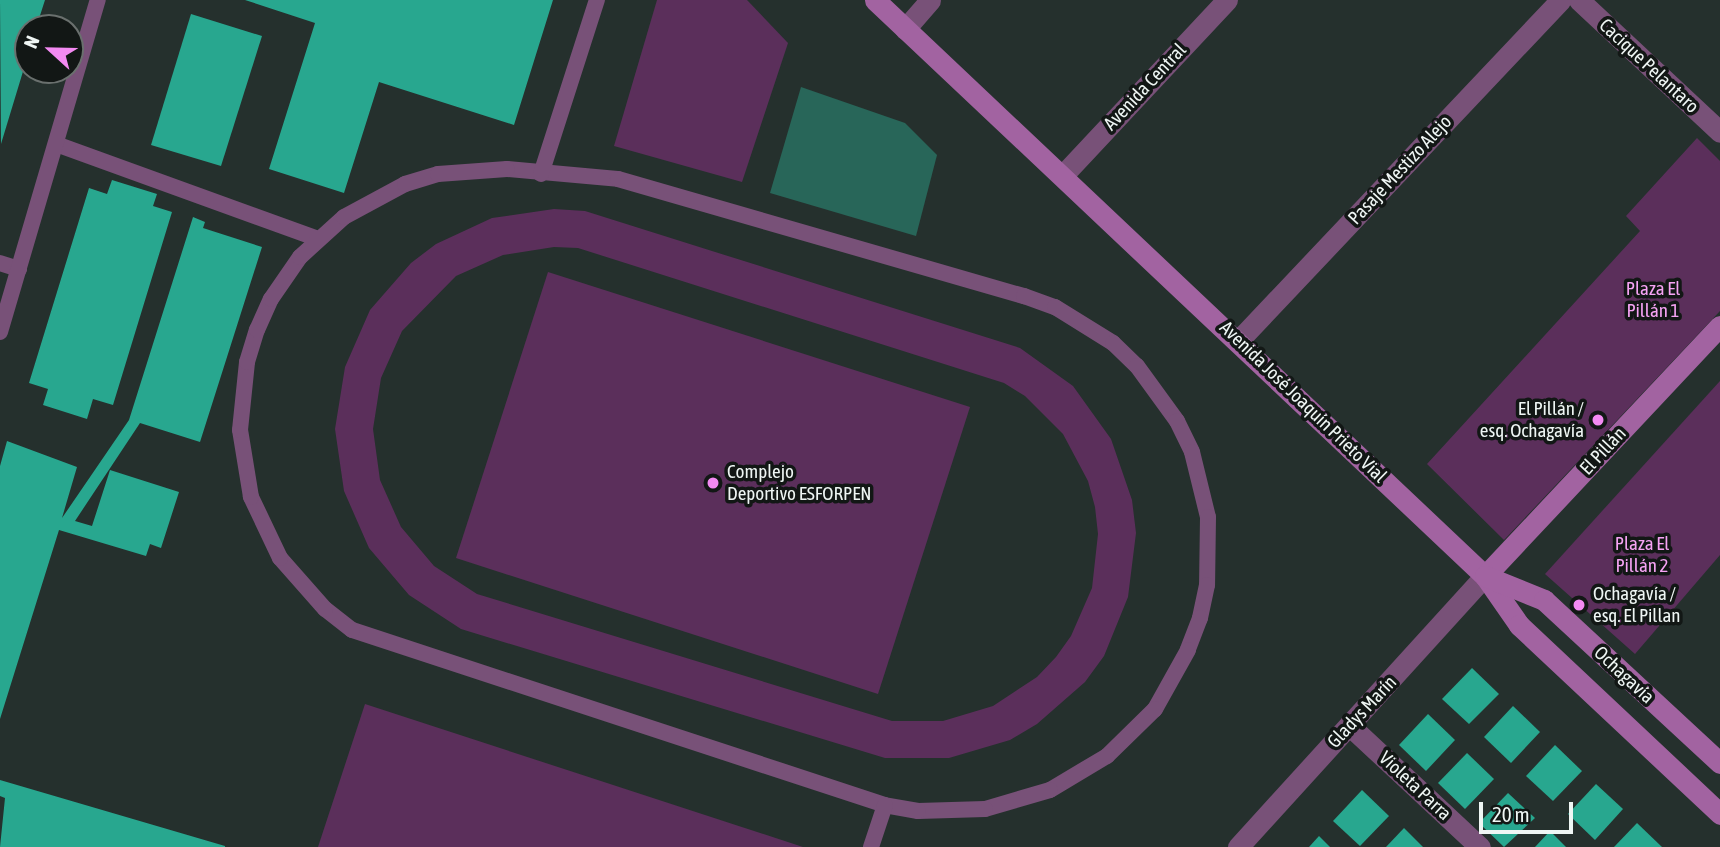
<!DOCTYPE html>
<meta charset="utf-8">
<style>
body{margin:0}
#map{position:relative;width:1720px;height:847px;overflow:hidden;background:#25302d;font-family:"Asap Condensed",sans-serif}
div>[style]{position:absolute}
.green>*{inset:0;background:#5b2f5b}
.water>*{inset:0;background:#286659}
.building>*{inset:0;background:#28a78f}
.lane>*{height:16px;margin:-8px;padding:0 8px;transform-origin:8px;border-radius:8px;background:#785178}
.street>*{height:21px;margin:-10.5px;padding:0 10.5px;transform-origin:10.5px;border-radius:10.5px;background:#785178}
.secondary>*{height:21px;margin:-10.5px;padding:0 10.5px;transform-origin:10.5px;border-radius:10.5px;background:#a263a1}
.dots>*{width:19px;height:19px;translate:-50% -50%;box-sizing:border-box;border:4px solid #121715;border-radius:50%}
span{translate:-50% -50%;white-space:nowrap;text-align:center;line-height:1.15;-webkit-text-stroke:7px #121715;paint-order:stroke}
.street-label{font-size:19px;color:#eff6f4}
.park-label{font-size:19px;color:#f6a3f4}
.poi-label{font-size:19px;color:#eff6f4}
.right{translate:-100% -50%;text-align:right}
.left{translate:0 -50%;text-align:left}
.north{position:absolute;left:14px;top:14px;width:70px;height:70px;box-sizing:border-box;background:#121715;border:2px solid #6a706e;border-radius:50%;rotate:292deg;font-size:19px;font-weight:700;line-height:28px;text-align:center;color:#eff6f4}
.north::after{content:'';display:block;margin:auto;width:24px;height:32px;background:#f38af2;clip-path:polygon(50% 0,100% 100%,50% 72%,0 100%)}
.scale{position:absolute;left:1479px;top:802px;width:94px;height:32px;box-sizing:border-box;border:4px solid #eff6f4;border-top:0;padding-left:9px;font-size:21px;line-height:24px;white-space:nowrap;color:#eff6f4;-webkit-text-stroke:5px #121715;paint-order:stroke}
</style>
<div id="map">
<div class="green">
<div style="clip-path:polygon(657px 0,747px 0,788px 43px,742px 182px,614px 146px)"></div>
<div style="clip-path:polygon(1697px 138px,1720px 161px,1720px 311px,1504px 540px,1427px 464px,1640px 231px,1626px 216px)"></div>
<div style="clip-path:polygon(evenodd,554px 209px,585px 211px,1020px 348px,1073px 386px,1111px 439px,1132px 500px,1136px 533px,1128px 597px,1104px 656px,1085px 682px,1037px 724px,1010px 740px,949px 758px,885px 758px,461px 629px,409px 595px,369px 548px,344px 491px,335px 429px,345px 367px,370px 310px,411px 263px,436px 244px,492px 218px,554px 209px,554px 247px,578px 248px,1004px 383px,1025px 396px,1063px 434px,1088px 481px,1095px 507px,1098px 534px,1092px 588px,1071px 636px,1056px 657px,1037px 677px,993px 706px,943px 721px,892px 721px,477px 594px,434px 566px,401px 527px,380px 480px,373px 429px,381px 378px,402px 331px,456px 276px,503px 255px,554px 247px)"></div>
<div style="clip-path:polygon(548px 272px,970px 407px,878px 694px,456px 558px)"></div>
<div style="clip-path:polygon(1720px 381px,1720px 555px,1635px 654px,1545px 574px)"></div>
<div style="clip-path:polygon(365px 704px,803px 847px,318px 847px)"></div>
</div>
<div class="water">
<div style="clip-path:polygon(801px 87px,905px 123px,937px 155px,916px 236px,770px 193px)"></div>
</div>
<div class="building">
<div style="clip-path:polygon(0 0,45px 0,36px 28px,28px 28px,28px 55px,1px 144px)"></div>
<div style="clip-path:polygon(245px 0,553px 0,514px 125px,379px 82px,344px 193px,269px 169px,315px 23px)"></div>
<div style="clip-path:polygon(191px 14px,262px 36px,221px 166px,151px 145px)"></div>
<div style="clip-path:polygon(112px 180px,157px 194px,153px 206px,172px 212px,113px 405px,93px 399px,87px 419px,43px 405px,48px 389px,29px 383px,89px 188px,107px 194px)"></div>
<div style="clip-path:polygon(193px 217px,205px 222px,203px 228px,262px 247px,200px 442px,140px 423px,75px 521px,92px 526px,110px 470px,179px 492px,161px 548px,150px 544px,146px 556px,59px 530px,0 719px,0 466px,7px 441px,77px 467px,62px 518px,129px 420px)"></div>
<div style="clip-path:polygon(1472px 668px,1499px 694px,1469px 724px,1442px 699px)"></div>
<div style="clip-path:polygon(1513px 706px,1540px 732px,1511px 763px,1484px 737px)"></div>
<div style="clip-path:polygon(1428px 714px,1455px 740px,1426px 771px,1399px 745px)"></div>
<div style="clip-path:polygon(1555px 745px,1582px 771px,1553px 801px,1526px 776px)"></div>
<div style="clip-path:polygon(1467px 753px,1494px 779px,1465px 809px,1438px 783px)"></div>
<div style="clip-path:polygon(0 780px,225px 846px,225px 847px,0 847px,5px 798px,0 796px)"></div>
<div style="clip-path:polygon(1596px 784px,1623px 809px,1595px 840px,1568px 814px)"></div>
<div style="clip-path:polygon(1362px 790px,1389px 816px,1360px 846px,1333px 821px)"></div>
<div style="clip-path:polygon(1508px 793px,1535px 818px,1504px 847px,1479px 823px)"></div>
<div style="clip-path:polygon(1637px 823px,1662px 847px,1614px 847px)"></div>
<div style="clip-path:polygon(1404px 828px,1423px 847px,1386px 847px)"></div>
<div style="clip-path:polygon(1550px 831px,1566px 847px,1535px 847px)"></div>
<div style="clip-path:polygon(1319px 836px,1330px 847px,1309px 847px)"></div>
</div>
<div class="lane">
<div style="left:56px;top:144px;width:279px;rotate:19.9deg"></div>
<div style="left:507px;top:169px;width:111px;rotate:5.1deg"></div>
<div style="left:618px;top:179px;width:423px;rotate:16.1deg"></div>
<div style="left:1024px;top:296px;width:33px;rotate:20deg"></div>
<div style="left:1055px;top:307px;width:68px;rotate:31.8deg"></div>
<div style="left:1113px;top:343px;width:33px;rotate:44deg"></div>
<div style="left:1137px;top:366px;width:68px;rotate:54deg"></div>
<div style="left:1177px;top:421px;width:34px;rotate:64deg"></div>
<div style="left:1192px;top:452px;width:67px;rotate:76.2deg"></div>
<div style="left:1208px;top:517px;width:68px;rotate:90.8deg"></div>
<div style="left:1207px;top:585px;width:34px;rotate:102deg"></div>
<div style="left:1200px;top:618px;width:34px;rotate:111deg"></div>
<div style="left:1188px;top:650px;width:68px;rotate:119.2deg"></div>
<div style="left:1155px;top:709px;width:67px;rotate:135.6deg"></div>
<div style="left:1107px;top:756px;width:66px;rotate:149.2deg"></div>
<div style="left:1050px;top:790px;width:68px;rotate:163.7deg"></div>
<div style="left:985px;top:809px;width:67px;rotate:178.3deg"></div>
<div style="left:918px;top:811px;width:34px;rotate:-170deg"></div>
<div style="left:885px;top:805px;width:561px;rotate:-161.82deg"></div>
<div style="left:352px;top:630px;width:34px;rotate:-142deg"></div>
<div style="left:325px;top:609px;width:68px;rotate:-131.4deg"></div>
<div style="left:280px;top:558px;width:68px;rotate:-115.4deg"></div>
<div style="left:251px;top:497px;width:68px;rotate:-99.3deg"></div>
<div style="left:240px;top:430px;width:68px;rotate:-84.1deg"></div>
<div style="left:247px;top:362px;width:34px;rotate:-73deg"></div>
<div style="left:257px;top:330px;width:34px;rotate:-66deg"></div>
<div style="left:271px;top:299px;width:51px;rotate:-55.4deg"></div>
<div style="left:300px;top:257px;width:59px;rotate:-42.3deg"></div>
<div style="left:344px;top:217px;width:69px;rotate:-28.4deg"></div>
<div style="left:405px;top:184px;width:34px;rotate:-17deg"></div>
<div style="left:438px;top:174px;width:69px;rotate:-4.1deg"></div>
<div style="left:541px;top:174px;width:183px;rotate:-72.2deg"></div>
<div style="left:0;top:263px;width:20px;rotate:18deg"></div>
<div style="left:0;top:332px;width:346px;rotate:-73.6deg"></div>
<div style="left:871px;top:847px;width:44px;rotate:-71.6deg"></div>
</div>
<div class="street">
<div style="left:1579px;top:0;width:193px;rotate:43.1deg"></div>
<div style="left:905px;top:29px;width:38px;rotate:-49deg"></div>
<div style="left:1063px;top:175px;width:240px;rotate:-46.9deg"></div>
<div style="left:1239px;top:340px;width:468px;rotate:-46.6deg"></div>
<div style="left:1349px;top:725px;width:179px;rotate:43deg"></div>
<div style="left:1238px;top:847px;width:367px;rotate:-47.7deg"></div>
</div>
<div class="secondary">
<div style="left:875px;top:0;width:839px;rotate:43.36deg"></div>
<div style="left:1485px;top:576px;width:60px;rotate:55.2deg"></div>
<div style="left:1519px;top:625px;width:276px;rotate:43.2deg"></div>
<div style="left:1485px;top:576px;width:343px;rotate:-46.8deg"></div>
<div style="left:1485px;top:576px;width:64px;rotate:22.1deg"></div>
<div style="left:1544px;top:600px;width:240px;rotate:42.8deg"></div>
</div>
<div class="dots">
<div style="left:1598px;top:420px;background:#f38af2"></div>
<div style="left:713px;top:483px;background:#f38af2"></div>
<div style="left:1579px;top:605px;background:#f38af2"></div>
</div>
<div class="street-label">
<span style="left:1649px;top:66px;rotate:43deg">Cacique Pelantaro</span>
<span style="left:1145px;top:87px;rotate:-47deg">Avenida Central</span>
<span style="left:1400px;top:170px;rotate:-47deg">Pasaje Mestizo Alejo</span>
<span style="left:1303px;top:402px;rotate:44deg">Avenida José Joaquín Prieto Vial</span>
<span style="left:1603px;top:451px;rotate:-47deg">El Pillán</span>
<span style="left:1624px;top:675px;rotate:43deg">Ochagavía</span>
<span style="left:1362px;top:712px;rotate:-47deg">Gladys Marín</span>
<span style="left:1415px;top:786px;rotate:43deg">Violeta Parra</span>
</div>
<div class="park-label">
<span style="left:1653px;top:300px">Plaza El<br>Pillán 1</span>
<span style="left:1642px;top:555px">Plaza El<br>Pillán 2</span>
</div>
<div class="poi-label">
<span class="right" style="left:1584px;top:420px">El Pillán /<br>esq. Ochagavía</span>
<span class="left" style="left:727px;top:483px">Complejo<br>Deportivo ESFORPEN</span>
<span class="left" style="left:1593px;top:605px">Ochagavía /<br>esq. El Pillan</span>
</div>
<div class="north">N</div>
<div class="scale">20 m</div>
</div>
